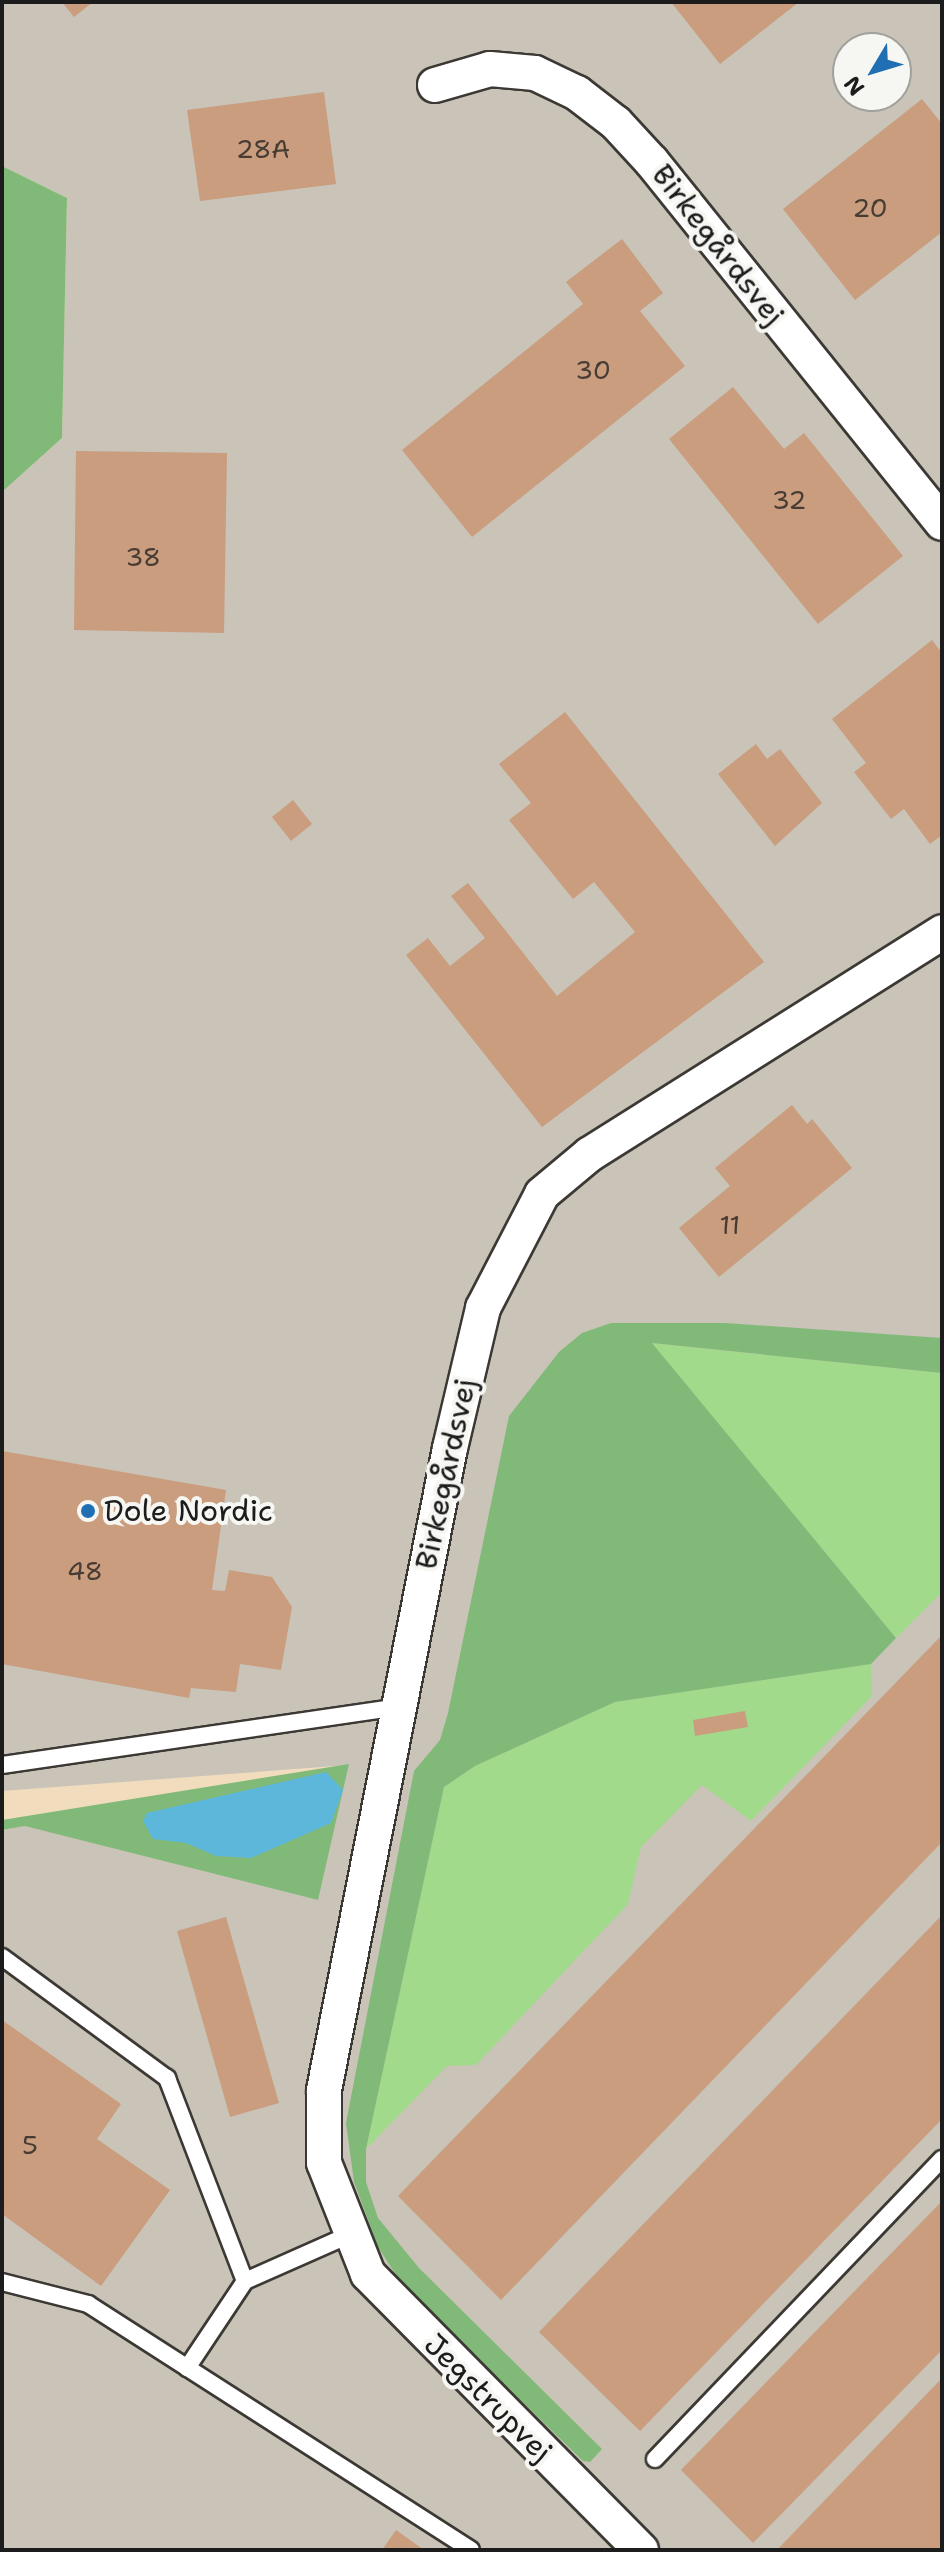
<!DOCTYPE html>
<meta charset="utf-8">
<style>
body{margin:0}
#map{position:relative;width:944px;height:2552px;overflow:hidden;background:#f1dcbe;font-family:"Shantell Sans",sans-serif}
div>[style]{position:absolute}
.industrial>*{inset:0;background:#c9c3b8}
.green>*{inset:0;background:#a2da8c}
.forest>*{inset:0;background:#81ba78}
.water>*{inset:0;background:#5db7da}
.building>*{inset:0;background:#c99d7e}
.roads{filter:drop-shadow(2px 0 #3c3934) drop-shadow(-2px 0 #3c3934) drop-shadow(0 2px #3c3934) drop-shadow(0 -2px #3c3934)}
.service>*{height:16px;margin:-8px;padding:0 8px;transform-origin:8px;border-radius:8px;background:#fff}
.minor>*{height:34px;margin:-17px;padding:0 17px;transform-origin:17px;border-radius:17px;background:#fff}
.dots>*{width:22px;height:22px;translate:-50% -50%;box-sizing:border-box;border:4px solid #f6f6f2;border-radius:50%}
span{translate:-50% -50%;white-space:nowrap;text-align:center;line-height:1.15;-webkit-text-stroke:8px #f6f6f2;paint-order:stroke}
.number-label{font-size:26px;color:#473c34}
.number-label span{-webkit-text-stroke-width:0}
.street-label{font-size:30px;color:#1c1c1c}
.poi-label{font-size:30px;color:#1c1c1c}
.left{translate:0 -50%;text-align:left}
.frame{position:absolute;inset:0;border:4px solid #1c1c1c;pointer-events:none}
.north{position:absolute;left:832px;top:32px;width:80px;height:80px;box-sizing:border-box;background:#f6f6f2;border:2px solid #9f9f9c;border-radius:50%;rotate:232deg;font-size:22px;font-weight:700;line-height:32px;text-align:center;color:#1c1c1c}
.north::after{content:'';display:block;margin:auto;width:28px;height:36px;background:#1f6fb2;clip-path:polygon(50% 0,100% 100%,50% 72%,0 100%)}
</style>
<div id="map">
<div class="industrial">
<div style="clip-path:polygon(evenodd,2px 2px,942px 2px,942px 2550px,2px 2550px,2px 1830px,349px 1765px,2px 1791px,2px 492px,62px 438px,67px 198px,2px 166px,2px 2px,848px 48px,896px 48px,896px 96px,848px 96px,848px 48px)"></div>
</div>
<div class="green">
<div style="clip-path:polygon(651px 1343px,942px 1373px,942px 1592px,896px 1638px)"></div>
<div style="clip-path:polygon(871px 1664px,872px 1696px,751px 1821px,702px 1785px,641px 1847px,628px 1904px,476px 2065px,447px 2066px,366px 2149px,444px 1787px,475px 1766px,615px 1702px)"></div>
</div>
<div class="forest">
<div style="clip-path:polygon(2px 166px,67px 198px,62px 438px,2px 492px)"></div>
<div style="clip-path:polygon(611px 1323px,725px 1323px,942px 1338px,942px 1373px,652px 1343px,896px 1638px,871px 1664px,615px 1702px,475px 1766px,444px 1787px,366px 2149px,366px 2182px,378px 2218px,419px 2268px,602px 2449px,590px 2462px,583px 2461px,403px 2286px,378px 2247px,354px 2182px,346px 2123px,414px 1771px,440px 1740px,448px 1713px,509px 1416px,559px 1352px,582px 1333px)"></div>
<div style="clip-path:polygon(349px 1764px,318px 1900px,25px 1826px,2px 1830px,2px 1820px)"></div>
</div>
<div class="water">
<div style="clip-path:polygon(326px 1772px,343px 1790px,331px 1823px,251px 1858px,216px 1856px,186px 1843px,153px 1839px,143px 1821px,147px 1813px)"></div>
</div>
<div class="building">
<div style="clip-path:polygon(62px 2px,93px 2px,74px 17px)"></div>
<div style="clip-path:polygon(671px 2px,799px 2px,720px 64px)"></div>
<div style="clip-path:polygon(324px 92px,336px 184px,200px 201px,187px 110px)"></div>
<div style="clip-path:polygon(922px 99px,942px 124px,942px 232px,855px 300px,783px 209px)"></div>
<div style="clip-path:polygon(622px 239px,663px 293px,640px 311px,685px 366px,472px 537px,402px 450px,583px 304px,566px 282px)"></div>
<div style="clip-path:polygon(733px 387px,784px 449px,804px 433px,903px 556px,818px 624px,669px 439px)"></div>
<div style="clip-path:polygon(76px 451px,227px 453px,224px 633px,74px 630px)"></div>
<div style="clip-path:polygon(932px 640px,942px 653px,942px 835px,930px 844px,904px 809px,891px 819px,854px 772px,866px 763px,832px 719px)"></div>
<div style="clip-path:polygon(565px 712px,764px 962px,542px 1127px,406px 955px,428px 938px,450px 966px,485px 938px,451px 896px,468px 883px,557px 996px,635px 932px,594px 882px,573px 899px,509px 820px,531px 803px,499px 764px)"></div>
<div style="clip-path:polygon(756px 744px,767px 759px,780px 749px,822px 803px,775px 846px,718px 774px)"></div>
<div style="clip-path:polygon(293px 800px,312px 824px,291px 841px,272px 817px)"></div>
<div style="clip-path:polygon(792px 1105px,807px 1124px,812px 1119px,852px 1168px,719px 1277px,679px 1228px,730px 1186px,715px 1168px)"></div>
<div style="clip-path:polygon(2px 1451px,226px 1490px,212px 1590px,225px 1591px,229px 1570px,272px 1577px,292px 1607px,281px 1670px,240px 1664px,236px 1692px,191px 1688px,189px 1698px,2px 1664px)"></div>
<div style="clip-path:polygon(942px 1635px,942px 1842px,501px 2300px,398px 2196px)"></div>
<div style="clip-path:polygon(745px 1711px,748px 1727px,695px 1736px,693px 1720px)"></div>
<div style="clip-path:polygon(942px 1915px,942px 2119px,640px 2431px,539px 2332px)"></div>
<div style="clip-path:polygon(226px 1917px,279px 2103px,230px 2117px,177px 1931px)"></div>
<div style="clip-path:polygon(2px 2020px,121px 2104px,97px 2139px,170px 2190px,101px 2286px,2px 2214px)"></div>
<div style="clip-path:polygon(942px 2201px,942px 2350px,753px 2543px,681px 2470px)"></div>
<div style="clip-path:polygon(942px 2378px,942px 2550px,777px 2550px)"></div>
<div style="clip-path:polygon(396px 2530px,424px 2550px,382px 2550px)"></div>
</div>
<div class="roads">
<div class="service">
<div style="left:2px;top:1765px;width:401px;rotate:-8.3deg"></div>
<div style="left:2px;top:1957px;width:205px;rotate:36.3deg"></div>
<div style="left:167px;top:2078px;width:217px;rotate:69deg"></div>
<div style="left:245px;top:2281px;width:114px;rotate:-23.9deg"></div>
<div style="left:2px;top:2282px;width:89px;rotate:14.3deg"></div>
<div style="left:88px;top:2304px;width:455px;rotate:32.7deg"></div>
<div style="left:187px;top:2368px;width:105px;rotate:-56.3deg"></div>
<div style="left:655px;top:2459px;width:415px;rotate:-46.3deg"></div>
</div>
<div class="minor">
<div style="left:435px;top:85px;width:57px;rotate:-16.2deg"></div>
<div style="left:490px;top:69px;width:45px;rotate:5.1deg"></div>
<div style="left:535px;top:73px;width:47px;rotate:25.5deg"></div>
<div style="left:577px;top:93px;width:49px;rotate:37.6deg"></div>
<div style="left:616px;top:123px;width:53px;rotate:47.3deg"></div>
<div style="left:652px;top:162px;width:463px;rotate:51.2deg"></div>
<div style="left:641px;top:2550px;width:388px;rotate:-134.7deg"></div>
<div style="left:368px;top:2274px;width:119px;rotate:-111.6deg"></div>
<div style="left:324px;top:2163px;width:73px;rotate:-90deg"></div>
<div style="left:324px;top:2090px;width:654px;rotate:-78.9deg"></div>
<div style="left:450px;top:1448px;width:144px;rotate:-76.7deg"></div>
<div style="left:483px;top:1308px;width:128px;rotate:-62.6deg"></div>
<div style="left:542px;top:1194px;width:62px;rotate:-39.8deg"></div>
<div style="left:590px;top:1154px;width:416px;rotate:-32.2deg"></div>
</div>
</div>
<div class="dots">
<div style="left:88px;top:1511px;background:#1f6fb2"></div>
</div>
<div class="number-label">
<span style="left:263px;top:149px">28A</span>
<span style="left:870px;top:208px">20</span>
<span style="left:593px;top:370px">30</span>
<span style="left:789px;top:500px">32</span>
<span style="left:143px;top:557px">38</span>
<span style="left:730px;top:1225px">11</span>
<span style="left:85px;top:1571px">48</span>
<span style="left:30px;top:2145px">5</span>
</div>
<div class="street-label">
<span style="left:718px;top:245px;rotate:52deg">Birkegårdsvej</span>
<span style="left:446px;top:1474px;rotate:-78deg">Birkegårdsvej</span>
<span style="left:488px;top:2398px;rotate:45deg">Jegstrupvej</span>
</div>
<div class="poi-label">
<span class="left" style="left:104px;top:1511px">Dole Nordic</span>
</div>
<div class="frame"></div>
<div class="north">N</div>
</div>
